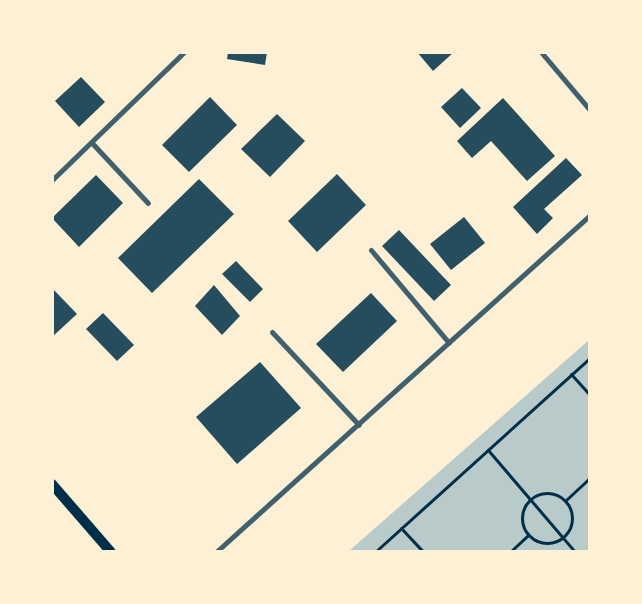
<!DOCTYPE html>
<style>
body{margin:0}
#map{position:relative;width:642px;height:604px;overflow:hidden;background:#fdf0d5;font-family:Lora,serif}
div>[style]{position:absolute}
.green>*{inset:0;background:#b9caca}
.building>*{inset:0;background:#264d5e}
.path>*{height:3px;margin:-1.5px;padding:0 1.5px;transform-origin:1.5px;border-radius:1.5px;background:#003049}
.path>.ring{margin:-1.5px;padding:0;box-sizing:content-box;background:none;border:3px solid #003049;border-radius:50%}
.minor>*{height:5px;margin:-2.5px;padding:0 2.5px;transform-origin:2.5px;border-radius:2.5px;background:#3f606c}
.secondary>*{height:10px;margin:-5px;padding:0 5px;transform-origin:5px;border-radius:5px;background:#003049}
span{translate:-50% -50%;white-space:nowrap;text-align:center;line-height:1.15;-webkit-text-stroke:4px #fdf0d5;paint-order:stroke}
.frame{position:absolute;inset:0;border:54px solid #fdf0d5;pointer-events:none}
</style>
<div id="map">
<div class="green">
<div style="clip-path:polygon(589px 340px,589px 551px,349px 551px)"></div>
</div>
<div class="building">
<div style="clip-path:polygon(228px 52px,267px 52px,265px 65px,227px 59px)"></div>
<div style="clip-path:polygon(417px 52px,454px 52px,433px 71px)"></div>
<div style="clip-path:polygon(81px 77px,105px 102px,79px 127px,55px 101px)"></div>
<div style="clip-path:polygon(462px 88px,481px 108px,460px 128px,441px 107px)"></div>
<div style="clip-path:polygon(210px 97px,237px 125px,189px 172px,162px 145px)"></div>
<div style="clip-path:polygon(503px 98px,555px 156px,527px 181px,491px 141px,472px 158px,457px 141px)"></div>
<div style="clip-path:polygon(277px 114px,305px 141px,270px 177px,241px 149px)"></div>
<div style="clip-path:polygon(566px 158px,582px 175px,544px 209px,553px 218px,537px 234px,513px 207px)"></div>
<div style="clip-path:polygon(337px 174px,366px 205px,317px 252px,288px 221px)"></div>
<div style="clip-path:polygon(96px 175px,123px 203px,79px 247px,52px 218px)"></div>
<div style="clip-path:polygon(199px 179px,234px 214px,152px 293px,118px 258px)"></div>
<div style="clip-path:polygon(464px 217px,485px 243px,451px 270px,430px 244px)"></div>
<div style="clip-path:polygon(399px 230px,451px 285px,434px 301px,382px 246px)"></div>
<div style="clip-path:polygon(236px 261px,263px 289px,250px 302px,222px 274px)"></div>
<div style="clip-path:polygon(214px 285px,240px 316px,222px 335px,195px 306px)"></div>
<div style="clip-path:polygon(52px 288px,77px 314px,52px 337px)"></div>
<div style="clip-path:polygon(371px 293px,397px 321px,343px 372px,316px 344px)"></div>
<div style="clip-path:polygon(103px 313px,134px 345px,117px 361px,86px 329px)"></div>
<div style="clip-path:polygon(260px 362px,301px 408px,237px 464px,196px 417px)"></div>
</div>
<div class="path">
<div style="left:571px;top:374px;width:28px;rotate:48deg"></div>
<div style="left:488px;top:450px;width:134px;rotate:49.5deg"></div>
<div class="ring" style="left:522px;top:493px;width:47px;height:47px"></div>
<div style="left:566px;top:500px;width:33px;rotate:-43deg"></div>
<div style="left:401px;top:528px;width:33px;rotate:47deg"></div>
<div style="left:375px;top:552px;width:290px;rotate:-42.1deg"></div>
<div style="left:510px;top:552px;width:25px;rotate:-43deg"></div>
</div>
<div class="minor">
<div style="left:541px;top:52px;width:76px;rotate:49.8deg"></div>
<div style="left:92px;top:143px;width:82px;rotate:47deg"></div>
<div style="left:52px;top:180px;width:184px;rotate:-44.1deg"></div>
<div style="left:371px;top:250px;width:121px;rotate:50deg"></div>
<div style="left:272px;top:332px;width:127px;rotate:46.9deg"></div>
<div style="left:216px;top:552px;width:503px;rotate:-42.02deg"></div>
</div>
<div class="secondary">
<div style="left:52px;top:484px;width:90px;rotate:49.1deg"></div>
</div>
<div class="frame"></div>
</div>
